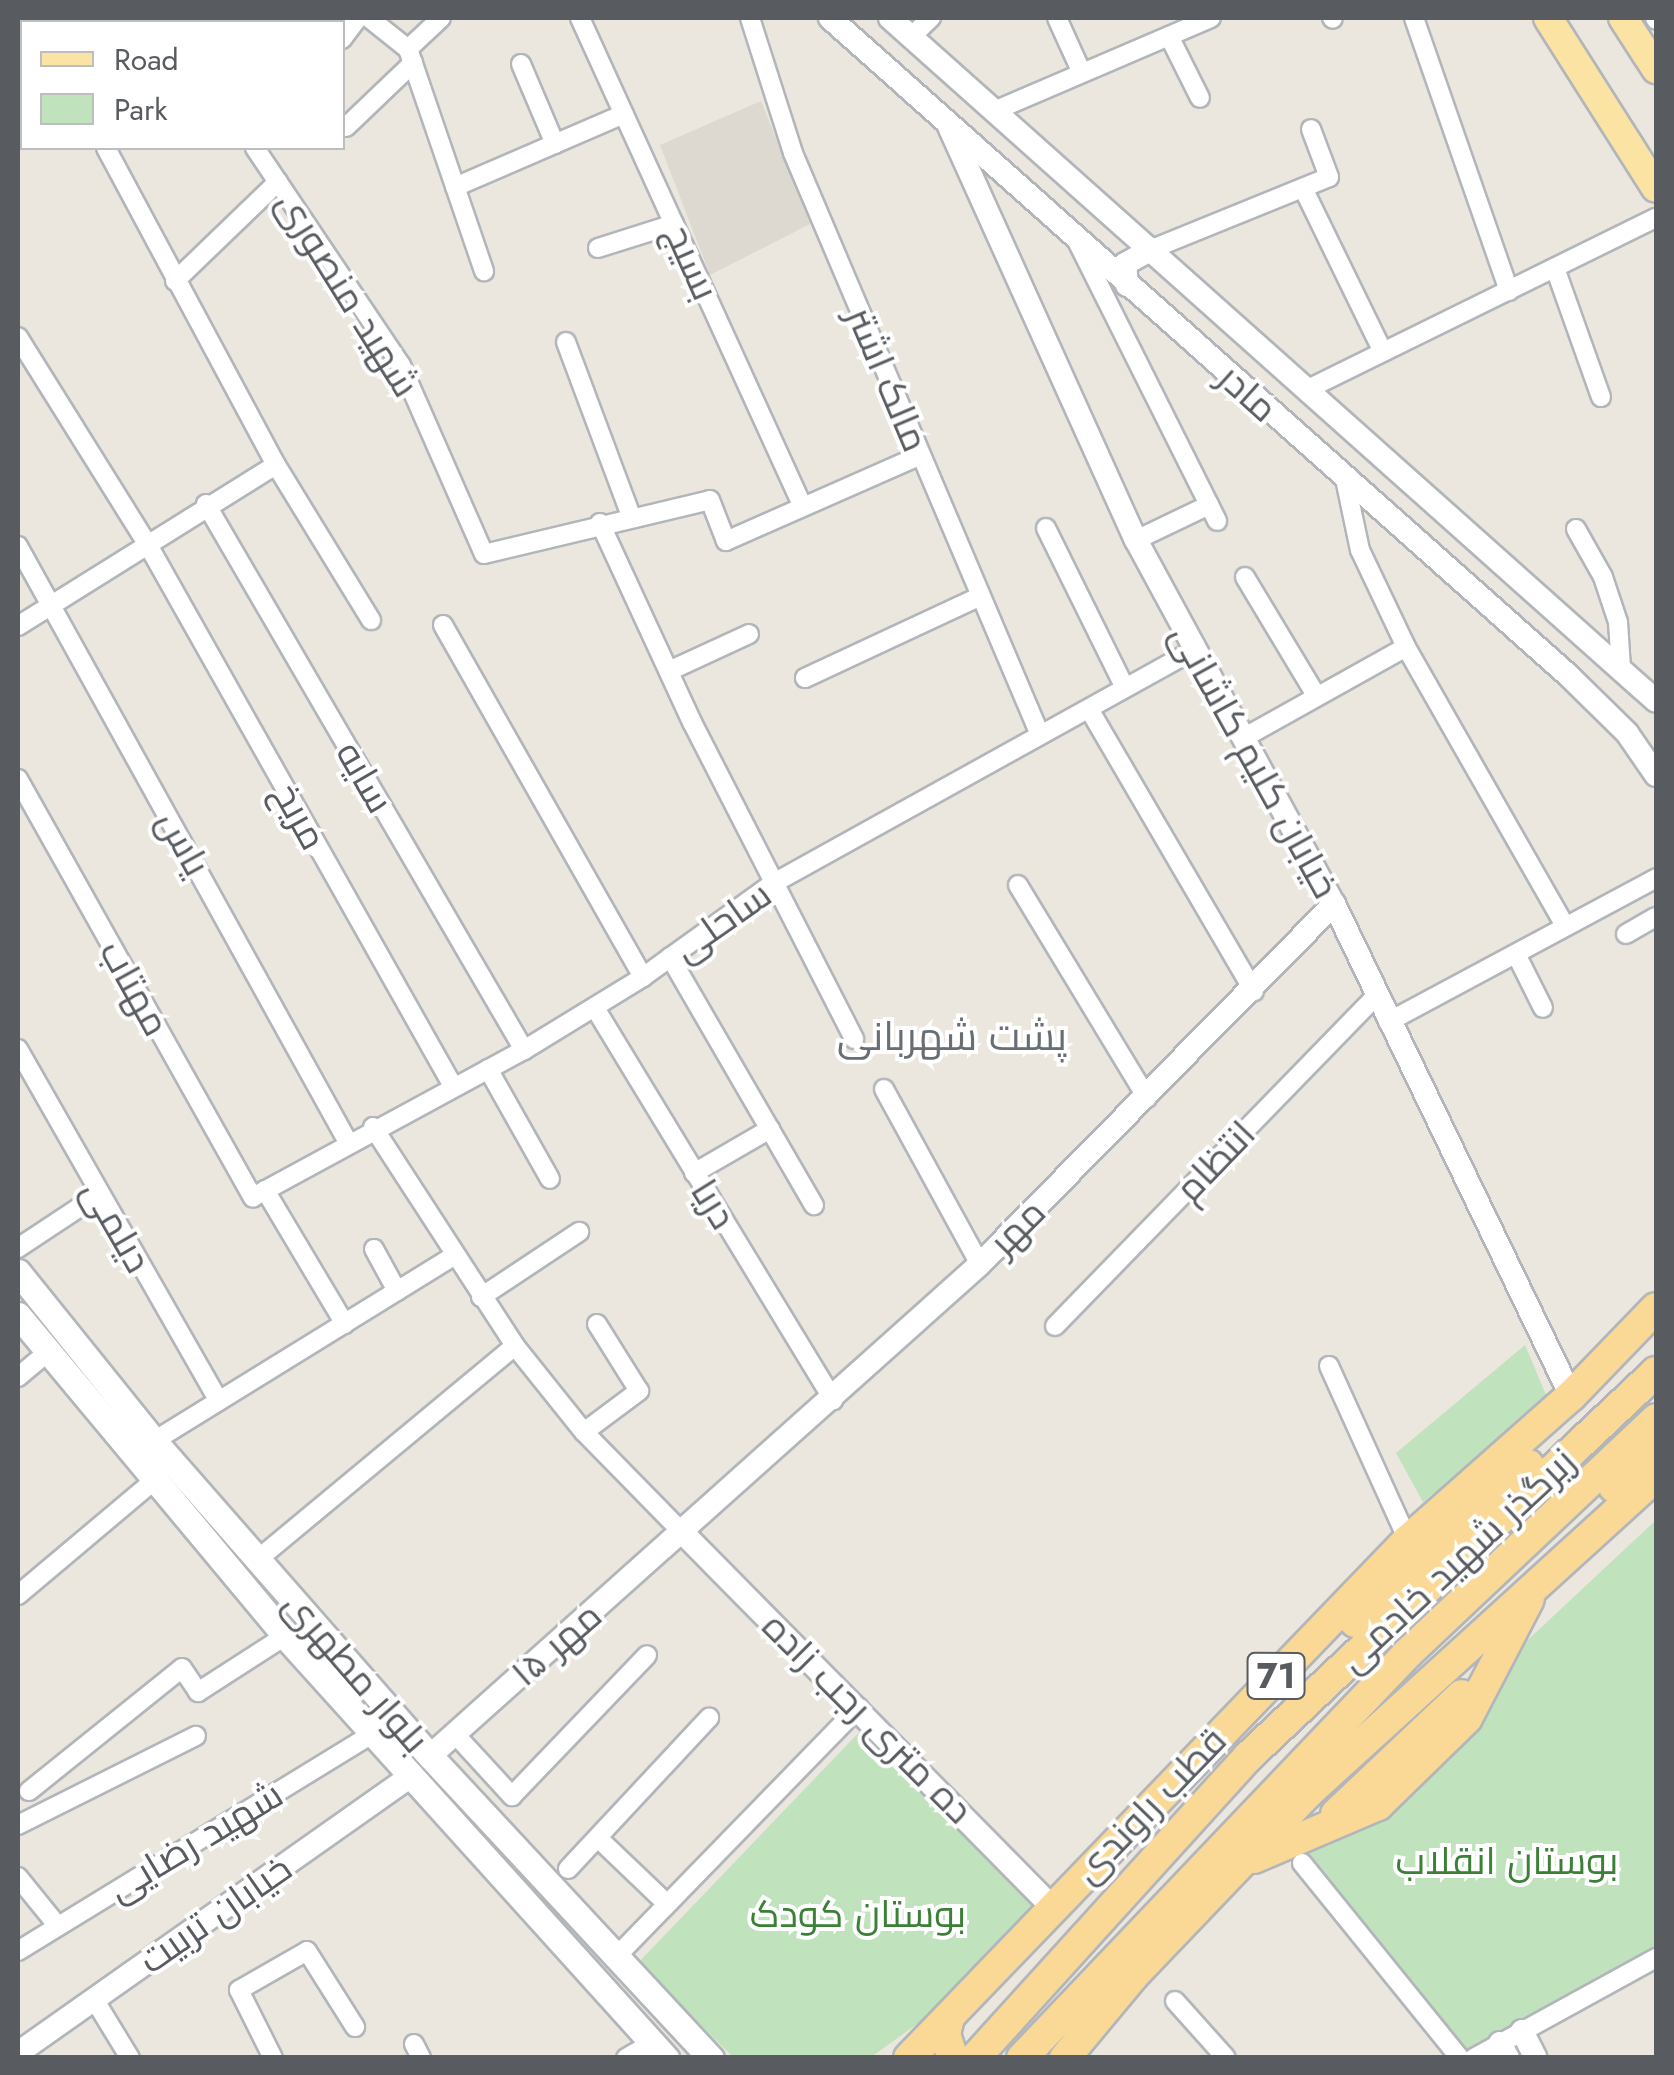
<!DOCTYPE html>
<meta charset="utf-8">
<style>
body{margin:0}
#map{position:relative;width:1674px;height:2075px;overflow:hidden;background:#ebe7df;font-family:Jost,Cairo,sans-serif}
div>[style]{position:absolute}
.education>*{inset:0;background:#ddd8d0}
.green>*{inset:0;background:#c0e2bc}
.roads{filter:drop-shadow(2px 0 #b2b6ba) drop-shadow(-2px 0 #b2b6ba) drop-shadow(0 2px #b2b6ba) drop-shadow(0 -2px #b2b6ba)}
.minor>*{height:18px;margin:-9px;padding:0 9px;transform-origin:9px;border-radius:9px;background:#fff}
.tertiary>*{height:22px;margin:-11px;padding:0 11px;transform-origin:11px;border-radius:11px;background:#fff}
.secondary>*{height:25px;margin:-12.5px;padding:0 12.5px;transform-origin:12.5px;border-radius:12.5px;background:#fff}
.primary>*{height:28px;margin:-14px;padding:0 14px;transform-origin:14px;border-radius:14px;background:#fbe3a4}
.trunk>*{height:30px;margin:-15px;padding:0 15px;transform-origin:15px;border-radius:15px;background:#fad996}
span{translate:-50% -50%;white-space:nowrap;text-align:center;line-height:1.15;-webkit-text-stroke:8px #fff;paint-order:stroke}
.shield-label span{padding:2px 8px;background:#fff;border:2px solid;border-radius:8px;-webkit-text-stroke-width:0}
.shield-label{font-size:35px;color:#585c60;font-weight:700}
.street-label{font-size:38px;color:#585c60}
.park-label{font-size:38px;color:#3c8037}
.neighbourhood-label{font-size:40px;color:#696e72}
.frame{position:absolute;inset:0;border:20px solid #585c60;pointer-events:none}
.legend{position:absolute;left:20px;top:20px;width:325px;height:130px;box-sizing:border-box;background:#fff;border:2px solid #bcbebf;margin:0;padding:12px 18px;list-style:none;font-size:30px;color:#585c60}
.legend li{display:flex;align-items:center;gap:20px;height:50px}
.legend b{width:50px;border:2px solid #bcbebf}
</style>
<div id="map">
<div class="education">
<div style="clip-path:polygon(761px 101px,810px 224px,710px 275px,660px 145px)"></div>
</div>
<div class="green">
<div style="clip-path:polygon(1525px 1345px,1549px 1402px,1423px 1502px,1396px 1453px)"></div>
<div style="clip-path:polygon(1656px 1520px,1656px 1953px,1450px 2057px,1297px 1856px)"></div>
<div style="clip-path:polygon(867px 1724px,1037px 1907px,941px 2007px,871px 2057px,733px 2057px,638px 1963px)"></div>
</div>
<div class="roads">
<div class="minor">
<div style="left:40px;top:18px;width:4px;rotate:63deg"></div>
<div style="left:167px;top:18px;width:6px;rotate:45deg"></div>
<div style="left:315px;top:18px;width:6px;rotate:45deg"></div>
<div style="left:369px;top:18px;width:50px;rotate:38.5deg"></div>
<div style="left:408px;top:49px;width:235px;rotate:71.1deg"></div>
<div style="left:580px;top:18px;width:537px;rotate:65.49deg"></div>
<div style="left:750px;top:18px;width:142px;rotate:72.3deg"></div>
<div style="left:793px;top:153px;width:632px;rotate:67deg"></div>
<div style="left:1057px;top:18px;width:60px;rotate:65.6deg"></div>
<div style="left:1332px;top:18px;width:1px;rotate:45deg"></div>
<div style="left:1414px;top:18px;width:289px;rotate:70.8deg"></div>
<div style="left:1655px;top:18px;width:2px;rotate:63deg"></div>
<div style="left:1169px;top:36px;width:69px;rotate:63.4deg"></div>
<div style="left:911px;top:37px;width:28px;rotate:-44deg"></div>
<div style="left:342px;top:39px;width:26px;rotate:-53deg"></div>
<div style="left:408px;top:49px;width:45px;rotate:-43.2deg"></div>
<div style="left:521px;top:64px;width:87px;rotate:67deg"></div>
<div style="left:994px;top:111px;width:236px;rotate:-23.2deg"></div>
<div style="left:346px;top:127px;width:93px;rotate:-43.7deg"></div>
<div style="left:106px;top:148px;width:360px;rotate:61.8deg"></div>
<div style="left:276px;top:465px;width:182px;rotate:58.5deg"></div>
<div style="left:255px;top:148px;width:262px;rotate:56.1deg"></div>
<div style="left:401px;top:365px;width:206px;rotate:66.3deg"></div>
<div style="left:484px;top:554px;width:232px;rotate:-13.4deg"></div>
<div style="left:710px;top:500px;width:44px;rotate:68.7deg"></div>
<div style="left:726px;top:541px;width:211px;rotate:-23.8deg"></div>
<div style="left:455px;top:187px;width:184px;rotate:-23.4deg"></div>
<div style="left:1303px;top:188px;width:182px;rotate:64deg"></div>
<div style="left:1077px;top:241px;width:313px;rotate:63.4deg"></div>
<div style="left:598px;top:248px;width:80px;rotate:-17.5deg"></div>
<div style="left:1152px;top:249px;width:191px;rotate:-22.1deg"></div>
<div style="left:1329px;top:177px;width:51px;rotate:-110.6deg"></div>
<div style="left:1555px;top:268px;width:137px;rotate:70.4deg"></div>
<div style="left:175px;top:281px;width:143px;rotate:-43.9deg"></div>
<div style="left:18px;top:337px;width:245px;rotate:58deg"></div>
<div style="left:148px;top:545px;width:621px;rotate:60.59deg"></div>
<div style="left:566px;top:342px;width:186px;rotate:69.5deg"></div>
<div style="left:1308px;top:389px;width:388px;rotate:-26.2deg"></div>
<div style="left:1345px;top:479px;width:73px;rotate:78.1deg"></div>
<div style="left:1360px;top:550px;width:107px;rotate:64.6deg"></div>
<div style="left:1406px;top:647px;width:321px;rotate:60.3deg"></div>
<div style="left:206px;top:504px;width:632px;rotate:59.78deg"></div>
<div style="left:600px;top:523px;width:221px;rotate:65.2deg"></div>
<div style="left:693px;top:724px;width:354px;rotate:62.9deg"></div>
<div style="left:1046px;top:528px;width:178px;rotate:63.7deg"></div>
<div style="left:1576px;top:529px;width:55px;rotate:60.6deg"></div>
<div style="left:1603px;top:577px;width:47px;rotate:71.6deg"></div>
<div style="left:1618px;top:622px;width:47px;rotate:86.3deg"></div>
<div style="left:1136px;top:540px;width:81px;rotate:-25.6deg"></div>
<div style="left:18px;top:546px;width:681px;rotate:61.03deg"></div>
<div style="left:1245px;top:577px;width:138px;rotate:59deg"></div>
<div style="left:443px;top:625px;width:405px;rotate:60.4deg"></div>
<div style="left:18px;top:626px;width:304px;rotate:-32deg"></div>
<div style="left:669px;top:671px;width:88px;rotate:-24.8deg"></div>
<div style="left:805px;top:678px;width:192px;rotate:-25deg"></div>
<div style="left:1089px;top:709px;width:327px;rotate:59.7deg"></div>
<div style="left:1245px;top:737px;width:184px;rotate:-29.2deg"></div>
<div style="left:18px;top:779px;width:480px;rotate:60.7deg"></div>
<div style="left:253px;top:1197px;width:308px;rotate:-28.5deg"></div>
<div style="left:524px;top:1050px;width:140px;rotate:-31.5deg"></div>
<div style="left:643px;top:977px;width:159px;rotate:-35.8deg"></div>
<div style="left:772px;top:884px;width:483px;rotate:-29deg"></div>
<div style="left:1018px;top:885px;width:249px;rotate:58.8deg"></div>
<div style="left:1626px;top:934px;width:34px;rotate:-30deg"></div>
<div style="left:1516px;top:954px;width:60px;rotate:63.4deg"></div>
<div style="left:670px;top:957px;width:287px;rotate:59.9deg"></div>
<div style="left:595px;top:1008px;width:459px;rotate:58.7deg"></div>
<div style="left:1388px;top:1022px;width:304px;rotate:-28.2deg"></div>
<div style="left:18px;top:1049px;width:405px;rotate:60.3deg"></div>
<div style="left:488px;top:1069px;width:126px;rotate:60.6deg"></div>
<div style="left:884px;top:1089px;width:200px;rotate:61.3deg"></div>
<div style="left:373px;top:1127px;width:261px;rotate:57deg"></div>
<div style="left:515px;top:1346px;width:110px;rotate:51.3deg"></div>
<div style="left:584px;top:1432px;width:141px;rotate:45.6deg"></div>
<div style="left:694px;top:1173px;width:88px;rotate:-30.1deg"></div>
<div style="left:265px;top:1190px;width:156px;rotate:59.2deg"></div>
<div style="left:18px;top:1248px;width:96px;rotate:-33.5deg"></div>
<div style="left:374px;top:1249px;width:48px;rotate:61.3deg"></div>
<div style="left:481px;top:1297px;width:118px;rotate:-33.6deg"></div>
<div style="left:1055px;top:1326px;width:459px;rotate:-45.8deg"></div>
<div style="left:1329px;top:1366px;width:191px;rotate:65.6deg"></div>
<div style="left:18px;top:1377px;width:38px;rotate:-40deg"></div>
<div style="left:584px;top:1432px;width:69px;rotate:-36.7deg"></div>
<div style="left:639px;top:1391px;width:79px;rotate:-122.1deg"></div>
<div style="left:154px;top:1441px;width:350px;rotate:-31.7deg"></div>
<div style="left:257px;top:1560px;width:335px;rotate:-39.7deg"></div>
<div style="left:18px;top:1595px;width:175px;rotate:-40.1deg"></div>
<div style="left:454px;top:1733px;width:86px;rotate:47.4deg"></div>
<div style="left:512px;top:1796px;width:195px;rotate:-46.2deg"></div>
<div style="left:29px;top:1791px;width:196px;rotate:-38.8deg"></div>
<div style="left:182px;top:1668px;width:29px;rotate:56deg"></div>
<div style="left:198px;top:1692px;width:103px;rotate:-32.8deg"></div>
<div style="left:18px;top:1825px;width:199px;rotate:-26.6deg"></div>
<div style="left:598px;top:1838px;width:95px;rotate:43.7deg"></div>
<div style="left:1302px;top:1863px;width:251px;rotate:51deg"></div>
<div style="left:568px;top:1869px;width:207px;rotate:-47deg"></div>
<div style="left:18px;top:1877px;width:62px;rotate:50.9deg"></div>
<div style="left:18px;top:1951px;width:417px;rotate:-31.5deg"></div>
<div style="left:614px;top:1959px;width:351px;rotate:-45.8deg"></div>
<div style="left:94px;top:1999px;width:69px;rotate:58.6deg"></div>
<div style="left:1175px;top:2001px;width:76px;rotate:48.2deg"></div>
<div style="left:414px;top:2044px;width:16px;rotate:63deg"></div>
<div style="left:273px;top:2058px;width:76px;rotate:-116.6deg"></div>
<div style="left:239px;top:1990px;width:78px;rotate:-29.8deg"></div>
<div style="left:307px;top:1951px;width:90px;rotate:57.7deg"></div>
<div style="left:626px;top:2058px;width:30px;rotate:-30deg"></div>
<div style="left:1474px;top:2058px;width:208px;rotate:-28.8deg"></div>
</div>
<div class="tertiary">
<div style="left:830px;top:18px;width:988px;rotate:41.68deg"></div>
<div style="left:1568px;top:675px;width:83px;rotate:44.5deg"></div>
<div style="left:1627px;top:733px;width:51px;rotate:55.4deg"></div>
<div style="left:890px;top:18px;width:1026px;rotate:41.72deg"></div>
<div style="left:947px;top:122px;width:459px;rotate:65.7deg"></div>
<div style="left:1136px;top:540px;width:414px;rotate:61.5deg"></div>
<div style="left:1334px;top:904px;width:546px;rotate:64.28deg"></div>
<div style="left:1127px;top:285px;width:21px;rotate:-95deg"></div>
<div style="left:1125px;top:264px;width:31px;rotate:-29deg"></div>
<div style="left:683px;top:1533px;width:524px;rotate:45.39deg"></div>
<div style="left:430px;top:1756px;width:738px;rotate:-41.81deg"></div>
<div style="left:980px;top:1264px;width:505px;rotate:-45.48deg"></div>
<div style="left:1522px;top:2031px;width:30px;rotate:63deg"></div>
<div style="left:1500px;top:2043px;width:17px;rotate:62deg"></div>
<div style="left:18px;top:2053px;width:482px;rotate:-35.2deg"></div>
</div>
<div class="secondary">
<div style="left:18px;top:1272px;width:217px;rotate:51.2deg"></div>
<div style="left:154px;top:1441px;width:419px;rotate:48.8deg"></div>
<div style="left:430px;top:1756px;width:413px;rotate:47.1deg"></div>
<div style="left:18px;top:1315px;width:418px;rotate:50.2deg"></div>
<div style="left:285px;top:1636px;width:569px;rotate:47.92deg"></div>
</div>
<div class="primary">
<div style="left:1548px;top:18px;width:201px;rotate:57.6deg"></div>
<div style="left:1623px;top:18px;width:61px;rotate:57.1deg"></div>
</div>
<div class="trunk">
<div style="left:1614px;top:1487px;width:57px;rotate:-42.9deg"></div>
<div style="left:1355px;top:1622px;width:234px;rotate:-42.2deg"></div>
<div style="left:1336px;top:1814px;width:173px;rotate:-43.4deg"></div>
<div style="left:1254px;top:1858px;width:135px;rotate:-23.1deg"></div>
<div style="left:1378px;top:1805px;width:124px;rotate:-44.3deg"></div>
<div style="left:1467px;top:1718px;width:134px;rotate:-62.5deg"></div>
<div style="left:949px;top:2018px;width:16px;rotate:104deg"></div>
<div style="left:945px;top:2034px;width:25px;rotate:72deg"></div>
<div style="left:909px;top:2058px;width:719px;rotate:-46.07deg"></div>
<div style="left:1408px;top:1540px;width:217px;rotate:-41.5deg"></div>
<div style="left:1571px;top:1396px;width:122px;rotate:-46deg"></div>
<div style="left:975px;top:2058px;width:406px;rotate:-47.8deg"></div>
<div style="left:1248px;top:1757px;width:561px;rotate:-43.34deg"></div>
<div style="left:1022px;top:2058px;width:559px;rotate:-46.38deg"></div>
<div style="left:1408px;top:1653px;width:341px;rotate:-43.3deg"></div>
<div style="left:1065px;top:2058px;width:107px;rotate:-50.3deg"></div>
<div style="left:1133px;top:1976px;width:255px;rotate:-46.3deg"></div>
<div style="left:1309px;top:1792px;width:469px;rotate:-42.3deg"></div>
</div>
</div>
<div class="shield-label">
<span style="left:1276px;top:1676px">71</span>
</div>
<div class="street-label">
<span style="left:692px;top:262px;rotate:66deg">بسیج</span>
<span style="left:348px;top:294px;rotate:58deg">شهید منصوری</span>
<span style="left:888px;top:379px;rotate:67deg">مالک اشتر</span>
<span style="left:1248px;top:393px;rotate:42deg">مادر</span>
<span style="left:1255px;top:761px;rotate:61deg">خیابان کلیم کاشانی</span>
<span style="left:365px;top:777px;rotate:60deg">سایه</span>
<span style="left:300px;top:816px;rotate:61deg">مریخ</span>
<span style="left:184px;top:843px;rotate:61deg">یاس</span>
<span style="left:722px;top:921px;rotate:-35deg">ساحلی</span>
<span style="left:135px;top:988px;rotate:61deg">مهتاب</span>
<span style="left:1215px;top:1161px;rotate:-46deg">انتظام</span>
<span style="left:714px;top:1204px;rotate:58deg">دریا</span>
<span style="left:117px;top:1226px;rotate:60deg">دیلمی</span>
<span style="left:1017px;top:1227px;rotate:-45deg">مهر</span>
<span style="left:1457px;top:1560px;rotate:-43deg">زیرگذر شهید خادمی</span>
<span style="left:556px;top:1644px;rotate:-41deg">مهر ۱۵</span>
<span style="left:356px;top:1672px;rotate:49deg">بلوار مطهری</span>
<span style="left:868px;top:1718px;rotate:45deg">ده متری رجب زاده</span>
<span style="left:1150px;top:1805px;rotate:-46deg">قطب راوندی</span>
<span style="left:195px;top:1841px;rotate:-31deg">شهید رضایی</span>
<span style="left:215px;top:1914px;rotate:-35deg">خیابان تربیت</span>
</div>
<div class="park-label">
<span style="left:1507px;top:1861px">بوستان انقلاب</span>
<span style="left:858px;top:1914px">بوستان کودک</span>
</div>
<div class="neighbourhood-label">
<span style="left:952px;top:1036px">پشت شهربانی</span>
</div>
<div class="frame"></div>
<ul class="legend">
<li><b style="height:12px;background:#fbe3a4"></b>Road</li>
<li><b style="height:28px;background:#c0e2bc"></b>Park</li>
</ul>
</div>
